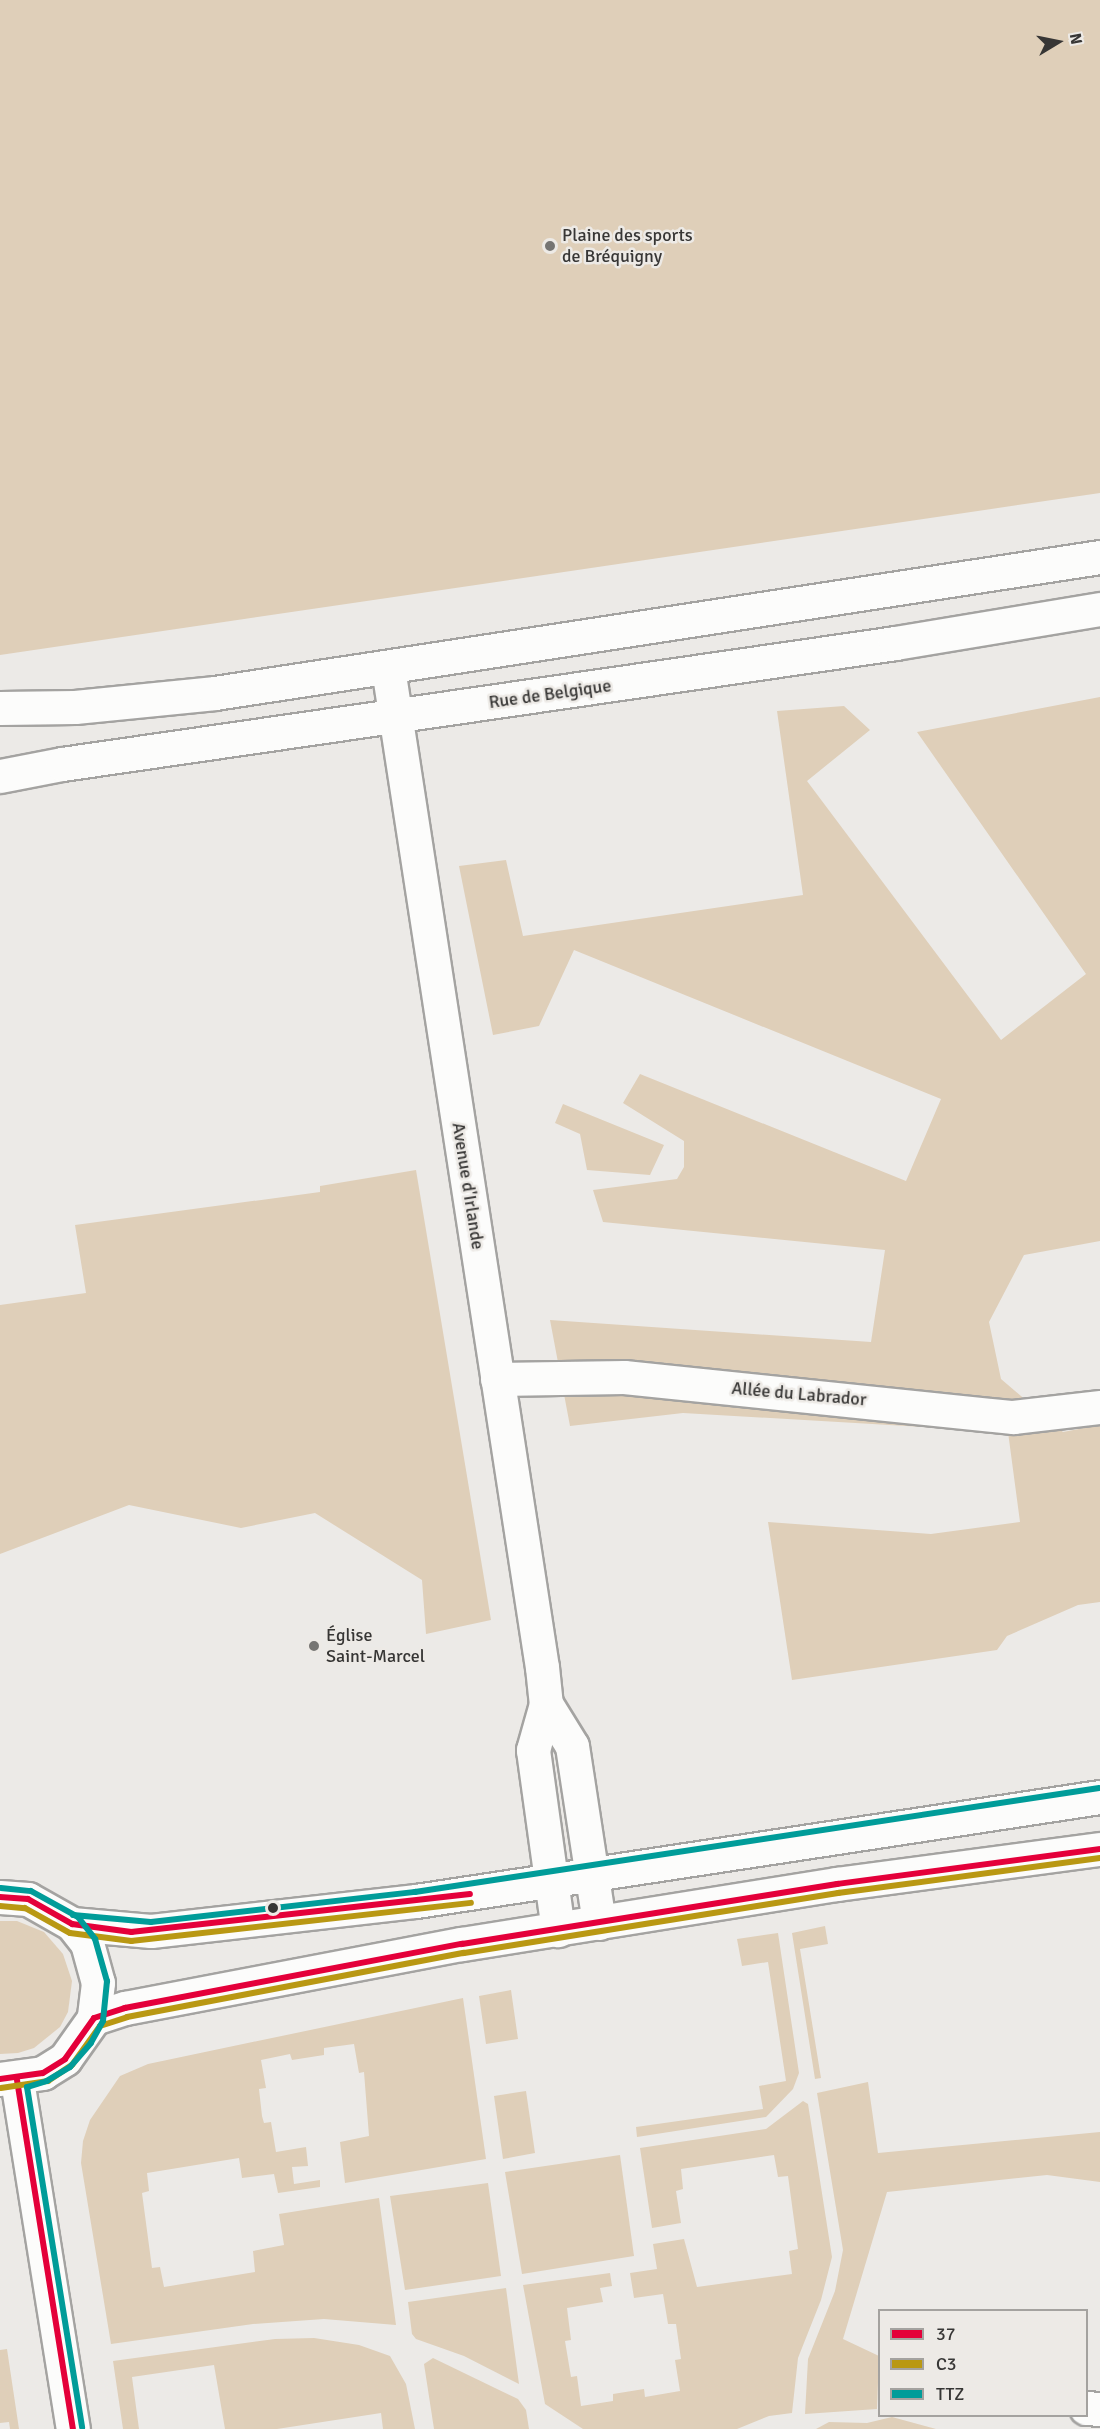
<!DOCTYPE html>
<meta charset="utf-8">
<style>
body{margin:0}
#map{position:relative;width:1100px;height:2429px;overflow:hidden;background:#eceae7;font-family:Signika,sans-serif}
div>[style]{position:absolute}
.green>*{inset:0;background:#dfcfb9}
.roads{filter:drop-shadow(2px 0 #a4a3a1) drop-shadow(-2px 0 #a4a3a1) drop-shadow(0 2px #a4a3a1) drop-shadow(0 -2px #a4a3a1)}
.minor>*{height:33px;margin:-16.5px;padding:0 16.5px;transform-origin:16.5px;border-radius:16.5px;background:#fcfcfb}
.major>*{height:33px;margin:-16.5px;padding:0 16.5px;transform-origin:16.5px;border-radius:16.5px;background:#fcfcfb}
.bus-1>*{height:6px;margin:-3px;padding:0 3px;transform-origin:3px;border-radius:3px;background:#e4003a}
.bus-2>*{height:6px;margin:-3px;padding:0 3px;transform-origin:3px;border-radius:3px;background:#b99813}
.bus-3>*{height:6px;margin:-3px;padding:0 3px;transform-origin:3px;border-radius:3px;background:#009c99}
.dots>*{width:16px;height:16px;translate:-50% -50%;box-sizing:border-box;border:3px solid #edeae6;border-radius:50%}
span{translate:-50% -50%;white-space:nowrap;text-align:center;line-height:1.15;-webkit-text-stroke:5px #edeae6;paint-order:stroke}
.poi-label{font-size:18px;color:#373635}
.left{translate:0 -50%;text-align:left}
.street-label{font-size:18px;color:#373635}
.legend{position:absolute;left:878px;top:2309px;width:210px;height:108px;box-sizing:border-box;background:#edeae6;border:2px solid #a4a29f;margin:0;padding:8px 10px;list-style:none;font-size:18px;color:#373635}
.legend li{display:flex;align-items:center;gap:12px;height:30px}
.legend b{width:30px;border:2px solid #a4a29f}
.north{position:absolute;left:1028px;top:12px;width:60px;height:60px;-webkit-text-stroke:4px #edeae6;paint-order:stroke;rotate:80deg;font-size:16px;font-weight:700;line-height:24px;text-align:center;color:#373635}
.north::after{content:'';display:block;margin:auto;width:21px;height:27px;background:#373635;clip-path:polygon(50% 0,100% 100%,50% 72%,0 100%)}
</style>
<div id="map">
<div class="green">
<div style="clip-path:polygon(0 0,1100px 0,1100px 493px,0 655px)"></div>
<div style="clip-path:polygon(1100px 697px,1100px 1241px,1024px 1255px,989px 1322px,1001px 1379px,1063px 1432px,1100px 1425px,1100px 1602px,1078px 1605px,1007px 1636px,997px 1650px,792px 1680px,768px 1522px,931px 1534px,1020px 1522px,1008px 1432px,683px 1413px,570px 1426px,550px 1320px,871px 1342px,885px 1250px,603px 1222px,593px 1190px,677px 1179px,684px 1167px,684px 1141px,623px 1103px,640px 1074px,906px 1181px,941px 1099px,574px 950px,539px 1026px,493px 1035px,459px 866px,506px 860px,523px 936px,803px 895px,777px 711px,844px 706px,870px 730px,807px 781px,1001px 1040px,1086px 974px,917px 732px)"></div>
<div style="clip-path:polygon(563px 1104px,664px 1145px,650px 1175px,587px 1170px,580px 1134px,555px 1123px)"></div>
<div style="clip-path:polygon(416px 1170px,491px 1620px,426px 1634px,422px 1580px,315px 1513px,241px 1528px,129px 1505px,0 1554px,0 1305px,86px 1293px,75px 1225px,320px 1192px,320px 1186px)"></div>
<div style="clip-path:polygon(0 1921px,17px 1921px,44px 1932px,63px 1954px,72px 1981px,68px 2012px,60px 2027px,34px 2048px,18px 2053px,0 2054px)"></div>
<div style="clip-path:polygon(825px 1926px,828px 1944px,800px 1949px,821px 2078px,815px 2079px,792px 1933px)"></div>
<div style="clip-path:polygon(778px 1933px,799px 2073px,793px 2089px,766px 2117px,637px 2137px,636px 2127px,763px 2109px,759px 2086px,786px 2081px,768px 1962px,742px 1966px,737px 1939px)"></div>
<div style="clip-path:polygon(511px 1990px,518px 2039px,486px 2044px,479px 1996px)"></div>
<div style="clip-path:polygon(463px 1998px,486px 2159px,345px 2183px,340px 2142px,369px 2136px,364px 2072px,359px 2073px,354px 2044px,324px 2048px,324px 2055px,292px 2060px,290px 2054px,261px 2060px,266px 2088px,259px 2089px,262px 2116px,264px 2123px,271px 2122px,276px 2152px,306px 2147px,308px 2166px,292px 2167px,294px 2184px,320px 2180px,320px 2187px,278px 2193px,274px 2174px,242px 2178px,239px 2158px,147px 2173px,149px 2191px,142px 2193px,152px 2268px,160px 2267px,164px 2287px,255px 2272px,253px 2251px,284px 2245px,279px 2214px,379px 2198px,396px 2325px,324px 2319px,253px 2324px,111px 2344px,81px 2163px,83px 2141px,90px 2120px,120px 2076px,148px 2064px)"></div>
<div style="clip-path:polygon(868px 2082px,878px 2153px,1100px 2132px,1100px 2182px,1047px 2175px,887px 2192px,843px 2339px,879px 2356px,877px 2409px,805px 2414px,808px 2359px,835px 2291px,843px 2250px,817px 2093px)"></div>
<div style="clip-path:polygon(526px 2091px,535px 2153px,503px 2159px,494px 2096px)"></div>
<div style="clip-path:polygon(803px 2101px,808px 2104px,832px 2257px,821px 2300px,798px 2358px,792px 2413px,769px 2416px,737px 2429px,583px 2429px,545px 2404px,523px 2285px,610px 2273px,612px 2286px,600px 2288px,603px 2302px,567px 2308px,571px 2340px,565px 2341px,571px 2377px,577px 2376px,581px 2406px,613px 2401px,613px 2394px,644px 2389px,645px 2397px,680px 2391px,675px 2360px,681px 2359px,676px 2324px,668px 2324px,663px 2294px,634px 2298px,630px 2273px,657px 2269px,653px 2244px,684px 2239px,697px 2287px,792px 2274px,789px 2251px,798px 2249px,788px 2176px,778px 2177px,774px 2155px,681px 2169px,683px 2189px,676px 2191px,681px 2223px,652px 2228px,640px 2148px,766px 2129px)"></div>
<div style="clip-path:polygon(620px 2155px,634px 2256px,522px 2274px,505px 2172px)"></div>
<div style="clip-path:polygon(488px 2183px,501px 2276px,405px 2290px,390px 2196px)"></div>
<div style="clip-path:polygon(506px 2288px,519px 2384px,464px 2356px,416px 2339px,412px 2334px,408px 2302px)"></div>
<div style="clip-path:polygon(314px 2338px,359px 2345px,390px 2356px,406px 2384px,415px 2429px,383px 2429px,381px 2413px,277px 2429px,225px 2429px,214px 2365px,132px 2377px,139px 2429px,123px 2429px,113px 2361px,275px 2339px)"></div>
<div style="clip-path:polygon(7px 2349px,19px 2429px,10px 2429px,9px 2422px,0 2423px,0 2350px)"></div>
<div style="clip-path:polygon(433px 2358px,518px 2399px,526px 2410px,529px 2429px,434px 2429px,424px 2364px)"></div>
<div style="clip-path:polygon(892px 2417px,936px 2429px,816px 2429px,829px 2422px,867px 2423px)"></div>
</div>
<div class="roads">
<div class="minor">
<div style="left:388px;top:668px;width:1011px;rotate:81.24deg"></div>
<div style="left:542px;top:1667px;width:37px;rotate:84deg"></div>
<div style="left:546px;top:1704px;width:48px;rotate:105.8deg"></div>
<div style="left:533px;top:1750px;width:182px;rotate:82.1deg"></div>
<div style="left:497px;top:1379px;width:127px;rotate:-0.9deg"></div>
<div style="left:624px;top:1377px;width:391px;rotate:5.9deg"></div>
<div style="left:1013px;top:1417px;width:88px;rotate:-6.6deg"></div>
<div style="left:546px;top:1704px;width:49px;rotate:58.2deg"></div>
<div style="left:572px;top:1746px;width:179px;rotate:81.3deg"></div>
<div style="left:72px;top:1924px;width:79px;rotate:5.1deg"></div>
<div style="left:151px;top:1931px;width:267px;rotate:-6.5deg"></div>
<div style="left:416px;top:1901px;width:692px;rotate:-8.65deg"></div>
<div style="left:94px;top:2018px;width:33px;rotate:-18deg"></div>
<div style="left:125px;top:2008px;width:343px;rotate:-10.8deg"></div>
<div style="left:462px;top:1944px;width:380px;rotate:-9.1deg"></div>
<div style="left:837px;top:1884px;width:265px;rotate:-7.6deg"></div>
<div style="left:1086px;top:2408px;width:14px;rotate:4deg"></div>
</div>
<div class="major">
<div style="left:0;top:708px;width:75px;rotate:-0.8deg"></div>
<div style="left:75px;top:707px;width:141px;rotate:-5.7deg"></div>
<div style="left:215px;top:693px;width:895px;rotate:-8.74deg"></div>
<div style="left:0;top:776px;width:63px;rotate:-11deg"></div>
<div style="left:62px;top:764px;width:842px;rotate:-8.26deg"></div>
<div style="left:895px;top:643px;width:208px;rotate:-9.4deg"></div>
<div style="left:0;top:1897px;width:28px;rotate:4deg"></div>
<div style="left:28px;top:1899px;width:51px;rotate:29.6deg"></div>
<div style="left:72px;top:1924px;width:24px;rotate:52deg"></div>
<div style="left:87px;top:1943px;width:41px;rotate:74.6deg"></div>
<div style="left:98px;top:1983px;width:35px;rotate:97deg"></div>
<div style="left:94px;top:2018px;width:50px;rotate:125.3deg"></div>
<div style="left:65px;top:2059px;width:26px;rotate:148deg"></div>
<div style="left:43px;top:2073px;width:43px;rotate:172.1deg"></div>
<div style="left:17px;top:2080px;width:353px;rotate:80.9deg"></div>
</div>
</div>
<div class="bus-1">
<div style="left:0;top:1897px;width:28px;rotate:4deg"></div>
<div style="left:28px;top:1899px;width:51px;rotate:29.6deg"></div>
<div style="left:72px;top:1924px;width:60px;rotate:7.7deg"></div>
<div style="left:131px;top:1932px;width:341px;rotate:-6.4deg"></div>
<div style="left:0;top:2079px;width:43px;rotate:-7.9deg"></div>
<div style="left:43px;top:2073px;width:26px;rotate:-32deg"></div>
<div style="left:65px;top:2059px;width:50px;rotate:-54.7deg"></div>
<div style="left:94px;top:2018px;width:33px;rotate:-18deg"></div>
<div style="left:125px;top:2008px;width:343px;rotate:-10.8deg"></div>
<div style="left:462px;top:1944px;width:380px;rotate:-9.1deg"></div>
<div style="left:837px;top:1884px;width:265px;rotate:-7.6deg"></div>
<div style="left:17px;top:2080px;width:353px;rotate:80.9deg"></div>
</div>
<div class="bus-2">
<div style="left:0;top:1906px;width:25px;rotate:5deg"></div>
<div style="left:25px;top:1908px;width:51px;rotate:29.1deg"></div>
<div style="left:70px;top:1933px;width:62px;rotate:7.5deg"></div>
<div style="left:131px;top:1941px;width:342px;rotate:-6.4deg"></div>
<div style="left:1px;top:2088px;width:48px;rotate:-8.5deg"></div>
<div style="left:48px;top:2081px;width:29px;rotate:-34deg"></div>
<div style="left:72px;top:2065px;width:48px;rotate:-54.3deg"></div>
<div style="left:100px;top:2026px;width:28px;rotate:-18deg"></div>
<div style="left:127px;top:2017px;width:343px;rotate:-10.8deg"></div>
<div style="left:464px;top:1953px;width:379px;rotate:-9.1deg"></div>
<div style="left:838px;top:1893px;width:264px;rotate:-7.6deg"></div>
</div>
<div class="bus-3">
<div style="left:1px;top:1888px;width:30px;rotate:6deg"></div>
<div style="left:31px;top:1891px;width:54px;rotate:29deg"></div>
<div style="left:78px;top:1917px;width:28px;rotate:52deg"></div>
<div style="left:95px;top:1939px;width:44px;rotate:74.1deg"></div>
<div style="left:107px;top:1981px;width:40px;rotate:95.7deg"></div>
<div style="left:103px;top:2021px;width:25px;rotate:119deg"></div>
<div style="left:91px;top:2043px;width:32px;rotate:131deg"></div>
<div style="left:70px;top:2067px;width:27px;rotate:149deg"></div>
<div style="left:47px;top:2081px;width:21px;rotate:163deg"></div>
<div style="left:27px;top:2087px;width:345px;rotate:80.8deg"></div>
<div style="left:73px;top:1915px;width:78px;rotate:5.1deg"></div>
<div style="left:151px;top:1922px;width:266px;rotate:-6.5deg"></div>
<div style="left:415px;top:1892px;width:692px;rotate:-8.65deg"></div>
</div>
<div class="dots">
<div style="left:550px;top:246px;background:#767573"></div>
<div style="left:314px;top:1646px;background:#767573"></div>
<div style="left:273px;top:1908px;background:#373635"></div>
</div>
<div class="poi-label">
<span class="left" style="left:562px;top:246px">Plaine des sports<br>de Bréquigny</span>
<span class="left" style="left:326px;top:1646px">Église<br>Saint-Marcel</span>
</div>
<div class="street-label">
<span style="left:550px;top:694px;rotate:-8deg">Rue de Belgique</span>
<span style="left:468px;top:1186px;rotate:81deg">Avenue d'Irlande</span>
<span style="left:799px;top:1394px;rotate:5deg">Allée du Labrador</span>
</div>
<ul class="legend">
<li><b style="height:8px;background:#e4003a"></b>37</li>
<li><b style="height:8px;background:#b99813"></b>C3</li>
<li><b style="height:8px;background:#009c99"></b>TTZ</li>
</ul>
<div class="north">N</div>
</div>
